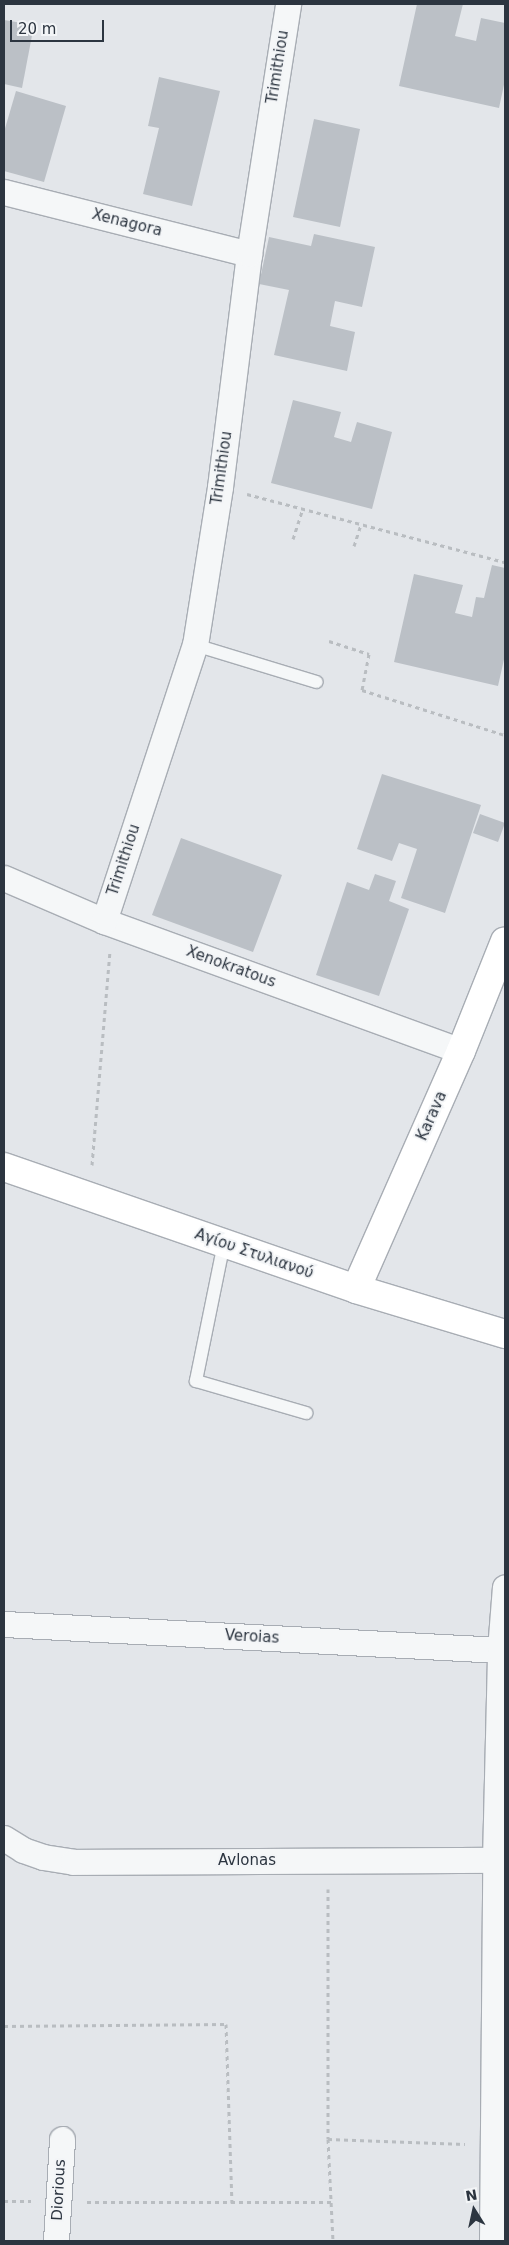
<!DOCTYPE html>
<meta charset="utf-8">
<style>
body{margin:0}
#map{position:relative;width:509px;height:2245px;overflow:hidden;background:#e3e6ea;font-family:"DejaVu Sans",sans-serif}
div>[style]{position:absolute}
.building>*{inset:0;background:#bbc0c6}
.path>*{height:3px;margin-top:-1.5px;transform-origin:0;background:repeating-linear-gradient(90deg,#b9bdc1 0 4px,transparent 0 8px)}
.roads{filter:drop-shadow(1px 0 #a8adb4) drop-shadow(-1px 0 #a8adb4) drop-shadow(0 1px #a8adb4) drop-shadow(0 -1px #a8adb4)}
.lane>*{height:12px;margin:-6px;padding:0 6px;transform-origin:6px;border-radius:6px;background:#f5f7f8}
.street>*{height:25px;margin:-12.5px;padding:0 12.5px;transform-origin:12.5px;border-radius:12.5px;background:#f5f7f8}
.secondary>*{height:28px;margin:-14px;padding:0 14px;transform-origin:14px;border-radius:14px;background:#fff}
span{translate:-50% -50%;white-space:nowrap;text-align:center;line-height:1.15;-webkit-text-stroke:4px #f3f5f7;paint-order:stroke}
.street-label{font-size:15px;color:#2c3540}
.frame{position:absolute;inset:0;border:5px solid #2c3540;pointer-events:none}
.north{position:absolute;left:449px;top:2185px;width:50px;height:50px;-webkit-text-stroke:4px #f3f5f7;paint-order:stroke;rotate:350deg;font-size:14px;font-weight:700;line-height:20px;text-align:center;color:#2c3540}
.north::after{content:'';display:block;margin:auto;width:18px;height:22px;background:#2c3540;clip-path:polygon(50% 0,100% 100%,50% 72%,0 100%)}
.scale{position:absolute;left:10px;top:20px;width:94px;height:22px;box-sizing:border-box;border:2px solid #2c3540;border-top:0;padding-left:6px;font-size:15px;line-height:18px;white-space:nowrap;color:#2c3540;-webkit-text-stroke:4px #f3f5f7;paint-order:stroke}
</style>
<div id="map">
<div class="building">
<div style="clip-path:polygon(417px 4px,463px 4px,455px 36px,476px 41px,481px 18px,505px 23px,505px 80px,499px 108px,399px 86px)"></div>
<div style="clip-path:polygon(4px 20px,34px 25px,22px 88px,4px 84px)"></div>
<div style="clip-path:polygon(159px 77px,220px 91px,192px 206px,143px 194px,159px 128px,148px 126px)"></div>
<div style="clip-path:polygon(16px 91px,66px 106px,44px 182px,4px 171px,4px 132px)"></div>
<div style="clip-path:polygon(314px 119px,360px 129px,340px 227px,293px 217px)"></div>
<div style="clip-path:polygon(314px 234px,375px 247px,362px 307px,335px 301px,330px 326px,355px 332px,347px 371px,274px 355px,289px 290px,259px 284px,269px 237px,311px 246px)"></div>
<div style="clip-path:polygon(293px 400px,341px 412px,334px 437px,351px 442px,357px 422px,392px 432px,372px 509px,271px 483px)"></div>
<div style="clip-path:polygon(492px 565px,505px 568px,505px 655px,498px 686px,394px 662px,414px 574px,463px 585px,455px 613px,472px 617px,476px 597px,484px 598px)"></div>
<div style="clip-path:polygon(382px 774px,481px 805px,445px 913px,401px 898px,417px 849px,399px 843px,392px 861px,357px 849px)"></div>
<div style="clip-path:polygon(480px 814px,505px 823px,498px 842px,473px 833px)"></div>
<div style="clip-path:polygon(181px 838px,282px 875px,253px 952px,152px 915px)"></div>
<div style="clip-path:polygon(375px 874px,396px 881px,389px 901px,409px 909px,379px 996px,316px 975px,347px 882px,369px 890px)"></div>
</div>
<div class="path">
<div style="left:247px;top:494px;width:267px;rotate:14.8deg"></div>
<div style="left:293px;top:539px;width:32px;rotate:-72deg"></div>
<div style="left:354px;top:546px;width:23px;rotate:-72deg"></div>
<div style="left:329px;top:641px;width:42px;rotate:18deg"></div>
<div style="left:369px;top:654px;width:37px;rotate:101deg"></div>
<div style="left:362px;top:690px;width:150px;rotate:17.5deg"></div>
<div style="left:92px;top:1165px;width:214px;rotate:-85.2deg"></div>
<div style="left:328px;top:1889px;width:250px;rotate:90deg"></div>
<div style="left:328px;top:2139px;width:137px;rotate:2.1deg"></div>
<div style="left:4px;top:2026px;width:222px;rotate:-0.5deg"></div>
<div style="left:226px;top:2024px;width:179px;rotate:88.1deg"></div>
<div style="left:328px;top:2139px;width:102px;rotate:87.2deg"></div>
<div style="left:4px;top:2201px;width:27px"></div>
<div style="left:87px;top:2202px;width:244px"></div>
</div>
<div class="roads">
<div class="lane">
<div style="left:195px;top:645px;width:127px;rotate:16.9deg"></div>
<div style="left:224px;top:1243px;width:141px;rotate:101.5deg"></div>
<div style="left:196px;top:1381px;width:115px;rotate:16.2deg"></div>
</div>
<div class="street">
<div style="left:4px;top:192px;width:253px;rotate:14.2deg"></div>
<div style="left:4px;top:878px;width:109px;rotate:23.3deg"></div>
<div style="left:104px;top:921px;width:380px;rotate:20deg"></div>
<div style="left:104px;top:921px;width:291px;rotate:-71.8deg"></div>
<div style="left:195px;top:645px;width:160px;rotate:-81deg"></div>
<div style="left:220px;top:487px;width:235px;rotate:-82.9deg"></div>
<div style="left:249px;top:254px;width:253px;rotate:-81.1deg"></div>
<div style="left:4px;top:1624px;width:497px;rotate:3deg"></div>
<div style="left:4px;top:1838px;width:22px;rotate:32deg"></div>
<div style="left:23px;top:1850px;width:21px;rotate:19deg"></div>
<div style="left:43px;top:1857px;width:30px;rotate:9deg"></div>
<div style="left:73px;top:1862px;width:422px;rotate:-0.3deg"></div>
<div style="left:56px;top:2241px;width:102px;rotate:-86.6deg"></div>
<div style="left:492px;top:2241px;width:381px;rotate:-89.5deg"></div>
<div style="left:495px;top:1860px;width:210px;rotate:-88.6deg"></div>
<div style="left:500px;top:1650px;width:63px;rotate:-85.5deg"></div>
</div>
<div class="secondary">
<div style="left:4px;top:1167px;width:373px;rotate:19.1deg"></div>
<div style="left:356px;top:1289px;width:156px;rotate:16.8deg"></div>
<div style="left:356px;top:1289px;width:260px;rotate:-66.2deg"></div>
<div style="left:461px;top:1051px;width:118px;rotate:-68.2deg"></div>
</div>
</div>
<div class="street-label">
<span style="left:278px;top:67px;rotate:-81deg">Trimithiou</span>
<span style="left:127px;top:223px;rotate:14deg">Xenagora</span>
<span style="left:222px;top:468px;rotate:-82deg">Trimithiou</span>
<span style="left:124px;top:860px;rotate:-72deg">Trimithiou</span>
<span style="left:231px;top:967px;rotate:20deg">Xenokratous</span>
<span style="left:432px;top:1116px;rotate:-66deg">Karava</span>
<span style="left:254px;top:1254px;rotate:19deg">Αγίου Στυλιανού</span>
<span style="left:252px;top:1637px;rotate:3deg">Veroias</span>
<span style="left:247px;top:1861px">Avlonas</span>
<span style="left:59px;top:2190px;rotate:-87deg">Diorious</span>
</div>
<div class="frame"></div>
<div class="north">N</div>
<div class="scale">20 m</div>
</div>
